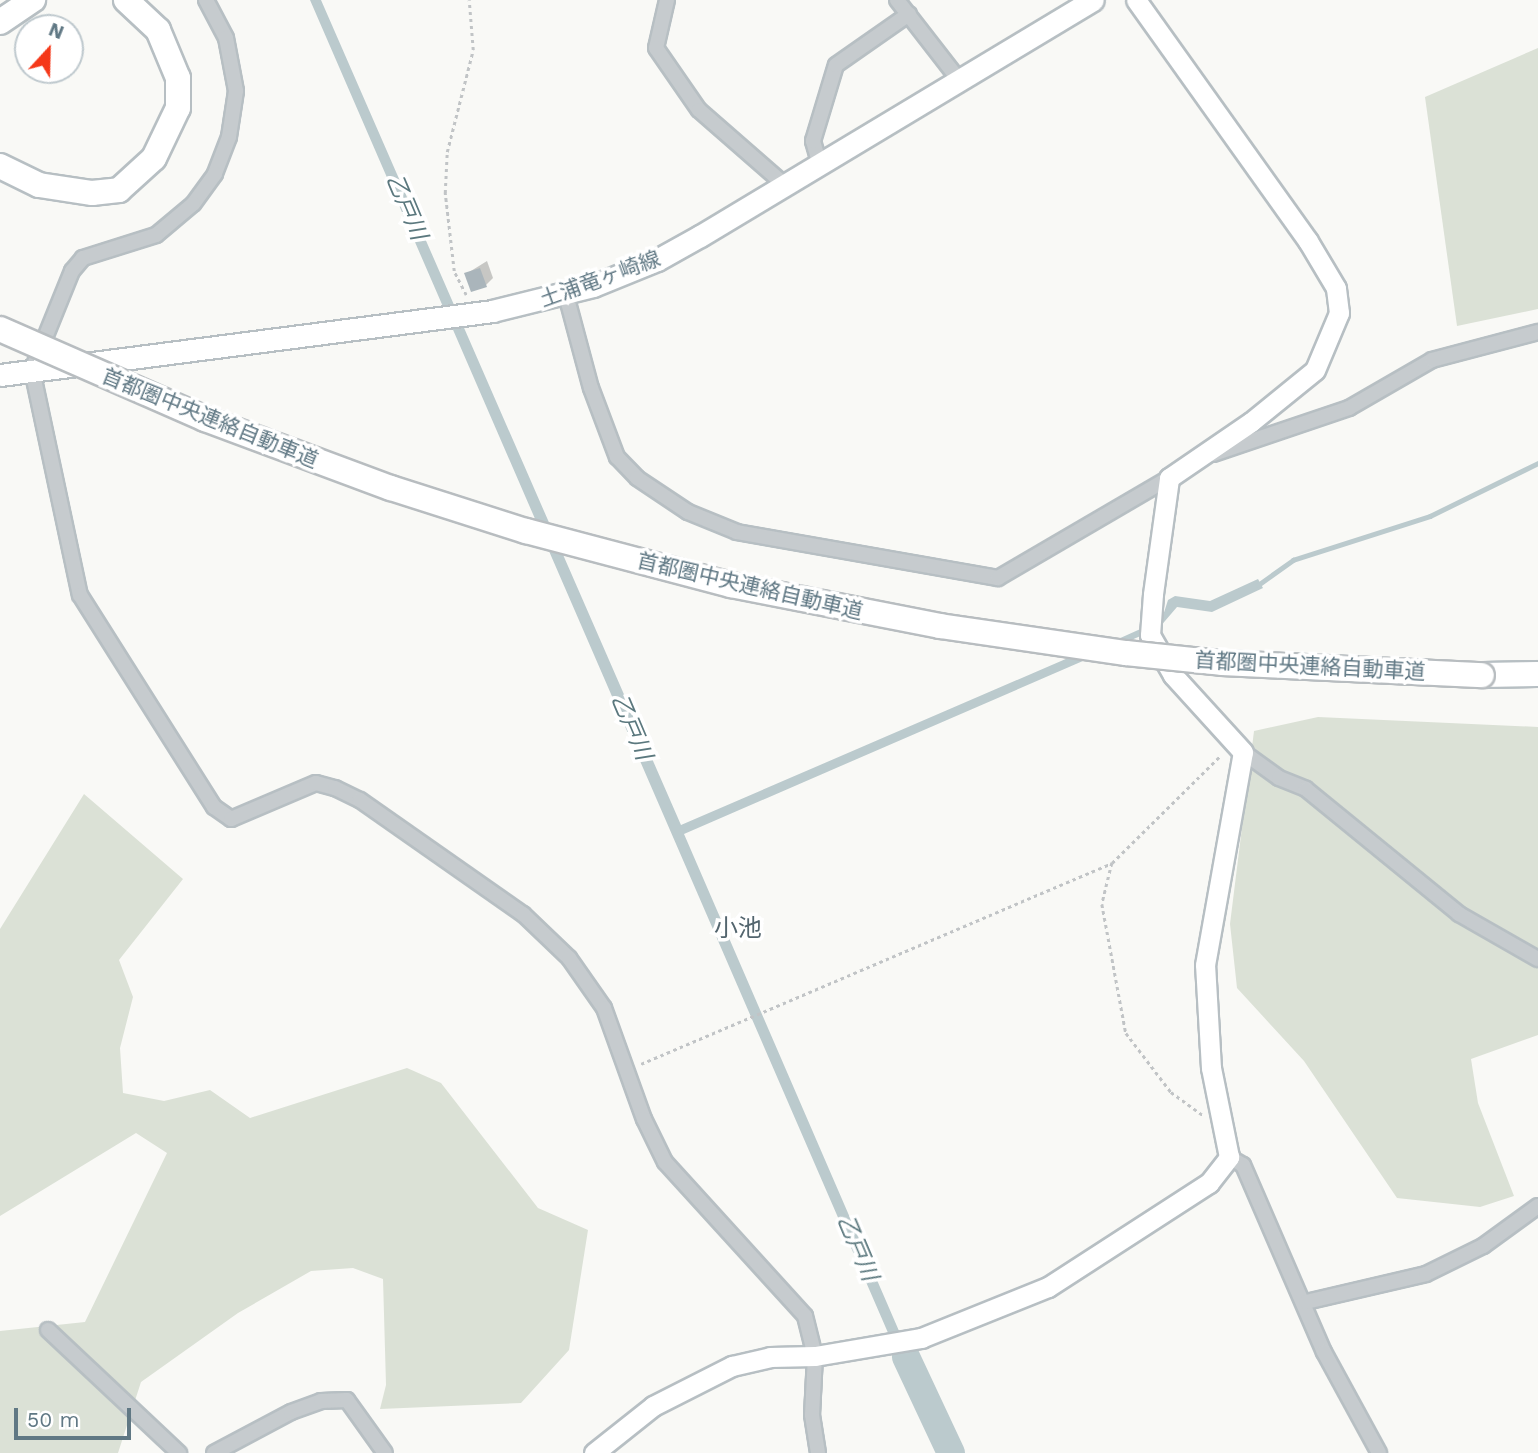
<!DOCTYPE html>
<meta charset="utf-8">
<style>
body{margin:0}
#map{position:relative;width:1538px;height:1453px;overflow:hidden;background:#f9f9f6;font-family:"Work Sans","Noto Sans JP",sans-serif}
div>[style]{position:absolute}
.green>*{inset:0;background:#dbe1d6}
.water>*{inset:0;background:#bbcacd}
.shadow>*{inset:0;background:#0003}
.stream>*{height:4.5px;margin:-2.25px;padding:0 2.25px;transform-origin:2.25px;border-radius:2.25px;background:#bbcacd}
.river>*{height:28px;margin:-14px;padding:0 14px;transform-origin:14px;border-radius:14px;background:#bbcacd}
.building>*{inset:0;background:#aab5bb}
.path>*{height:2.5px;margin-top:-1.25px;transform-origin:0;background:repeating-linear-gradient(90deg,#c1c4c6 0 3.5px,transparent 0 7px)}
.roads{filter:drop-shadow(2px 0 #b7bfc3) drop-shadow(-2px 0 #b7bfc3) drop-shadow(0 2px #b7bfc3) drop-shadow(0 -2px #b7bfc3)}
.street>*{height:14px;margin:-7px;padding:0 7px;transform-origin:7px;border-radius:7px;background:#c6cbce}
.secondary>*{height:19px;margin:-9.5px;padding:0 9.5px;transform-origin:9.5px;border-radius:9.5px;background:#fff}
.primary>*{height:21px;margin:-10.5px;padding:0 10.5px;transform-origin:10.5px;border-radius:10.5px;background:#fff}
.highway>*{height:24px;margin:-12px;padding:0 12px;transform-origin:12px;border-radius:12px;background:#fff}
.bridges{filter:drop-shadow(2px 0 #b8bdc0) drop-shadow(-2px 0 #b8bdc0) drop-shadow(0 2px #b8bdc0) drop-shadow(0 -2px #b8bdc0)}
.highway-bridge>*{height:24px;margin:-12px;padding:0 12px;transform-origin:12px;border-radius:12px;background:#fff}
span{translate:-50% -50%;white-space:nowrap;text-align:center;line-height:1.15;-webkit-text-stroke:7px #fff;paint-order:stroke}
.street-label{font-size:21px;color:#607884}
.water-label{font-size:23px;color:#5b787e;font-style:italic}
.quarter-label{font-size:24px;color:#53656e}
.north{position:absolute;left:14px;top:14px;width:70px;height:70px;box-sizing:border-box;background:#fff;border:2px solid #bfc9ce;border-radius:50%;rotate:22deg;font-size:19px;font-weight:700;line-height:28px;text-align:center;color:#607884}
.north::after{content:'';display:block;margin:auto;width:24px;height:32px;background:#f53819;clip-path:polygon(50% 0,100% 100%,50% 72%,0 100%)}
.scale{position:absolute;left:14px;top:1408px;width:117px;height:32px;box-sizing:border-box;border:4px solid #607884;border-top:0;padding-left:9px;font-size:21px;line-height:24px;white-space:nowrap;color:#607884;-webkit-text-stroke:5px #fff;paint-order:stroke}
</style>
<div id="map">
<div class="green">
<div style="clip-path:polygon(1538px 48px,1538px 309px,1457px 326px,1425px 97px)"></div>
<div style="clip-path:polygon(1318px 717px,1538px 727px,1538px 1035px,1471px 1059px,1478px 1103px,1514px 1196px,1480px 1207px,1397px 1198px,1304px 1061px,1237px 988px,1230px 924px,1254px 731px)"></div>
<div style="clip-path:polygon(84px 794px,183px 879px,119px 960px,133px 997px,120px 1048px,123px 1093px,164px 1101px,210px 1090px,250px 1118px,407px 1068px,441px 1083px,538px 1208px,588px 1230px,569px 1350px,521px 1403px,380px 1409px,386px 1385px,383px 1279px,353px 1268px,311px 1271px,238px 1313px,141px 1382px,118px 1453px,0 1453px,0 1331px,85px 1322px,167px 1153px,136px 1133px,0 1216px,0 929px)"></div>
</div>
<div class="water">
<div style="clip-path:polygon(310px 0,321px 0,681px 825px,1068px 658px,1159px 628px,1168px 600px,1175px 596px,1210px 601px,1258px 579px,1263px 588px,1212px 612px,1177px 607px,1159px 628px,684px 834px,925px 1391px,915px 1395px)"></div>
</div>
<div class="shadow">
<div style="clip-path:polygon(487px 261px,493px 278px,486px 285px,466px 274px)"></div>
</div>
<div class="stream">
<div style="left:1258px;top:585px;width:43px;rotate:-35.5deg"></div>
<div style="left:1293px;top:560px;width:144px;rotate:-17.8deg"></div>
<div style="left:1430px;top:516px;width:120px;rotate:-26.1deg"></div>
<div style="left:1116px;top:642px;width:30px;rotate:-24deg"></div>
</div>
<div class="river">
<div style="left:906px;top:1357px;width:106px;rotate:64.9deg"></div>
</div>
<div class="building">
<div style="clip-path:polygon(480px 268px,487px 287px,471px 292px,464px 273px)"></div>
</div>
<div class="path">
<div style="left:466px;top:295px;width:27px;rotate:-117deg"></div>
<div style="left:454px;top:271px;width:79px;rotate:-96.6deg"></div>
<div style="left:445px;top:193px;width:41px;rotate:-87.2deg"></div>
<div style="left:447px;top:152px;width:105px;rotate:-75.7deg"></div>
<div style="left:473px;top:50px;width:50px;rotate:-94.6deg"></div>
<div style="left:1112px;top:863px;width:42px;rotate:103.7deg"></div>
<div style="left:1102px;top:904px;width:131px;rotate:79.5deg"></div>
<div style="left:1126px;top:1033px;width:74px;rotate:52.7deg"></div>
<div style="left:1171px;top:1092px;width:39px;rotate:36deg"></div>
<div style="left:641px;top:1064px;width:512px;rotate:-23.11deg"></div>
<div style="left:1112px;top:863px;width:153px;rotate:-44.7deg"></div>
</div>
<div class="roads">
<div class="street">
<div style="left:206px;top:0;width:43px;rotate:62.2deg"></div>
<div style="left:226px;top:38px;width:54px;rotate:79.3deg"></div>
<div style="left:236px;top:91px;width:47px;rotate:98.7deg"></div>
<div style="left:229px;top:137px;width:40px;rotate:111deg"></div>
<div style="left:215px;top:174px;width:37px;rotate:126deg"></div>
<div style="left:193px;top:204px;width:48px;rotate:140deg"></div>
<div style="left:156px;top:235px;width:77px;rotate:162.5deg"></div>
<div style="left:83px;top:258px;width:17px;rotate:130deg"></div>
<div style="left:72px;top:271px;width:107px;rotate:112deg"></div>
<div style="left:32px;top:370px;width:230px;rotate:78deg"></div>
<div style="left:80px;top:595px;width:251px;rotate:57.7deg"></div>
<div style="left:214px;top:807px;width:21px;rotate:35deg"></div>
<div style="left:231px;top:819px;width:92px;rotate:-23deg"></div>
<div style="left:316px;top:783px;width:20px;rotate:15deg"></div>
<div style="left:335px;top:788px;width:28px;rotate:26deg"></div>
<div style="left:360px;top:800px;width:199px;rotate:35deg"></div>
<div style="left:523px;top:914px;width:64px;rotate:43.7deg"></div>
<div style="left:569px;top:958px;width:61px;rotate:55deg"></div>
<div style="left:604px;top:1008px;width:118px;rotate:70.2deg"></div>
<div style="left:644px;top:1119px;width:48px;rotate:64deg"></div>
<div style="left:665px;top:1162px;width:208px;rotate:47.7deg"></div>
<div style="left:805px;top:1316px;width:41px;rotate:76deg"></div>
<div style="left:815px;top:1356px;width:59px;rotate:92.9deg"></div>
<div style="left:812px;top:1415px;width:38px;rotate:81deg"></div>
<div style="left:667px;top:0;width:49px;rotate:102.9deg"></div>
<div style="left:656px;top:48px;width:75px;rotate:55.3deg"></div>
<div style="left:699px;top:110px;width:114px;rotate:41.1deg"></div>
<div style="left:897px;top:0;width:101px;rotate:52.2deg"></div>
<div style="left:819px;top:162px;width:22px;rotate:-106deg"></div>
<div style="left:813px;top:141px;width:79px;rotate:-73.2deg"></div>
<div style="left:836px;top:65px;width:89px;rotate:-34.9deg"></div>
<div style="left:566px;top:295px;width:96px;rotate:75deg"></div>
<div style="left:591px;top:388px;width:74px;rotate:69.4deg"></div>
<div style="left:617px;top:457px;width:29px;rotate:46deg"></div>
<div style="left:637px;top:478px;width:61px;rotate:33.7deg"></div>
<div style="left:688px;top:512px;width:53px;rotate:22.2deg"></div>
<div style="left:737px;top:532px;width:265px;rotate:10deg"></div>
<div style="left:998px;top:578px;width:198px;rotate:-30.3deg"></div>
<div style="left:1213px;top:454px;width:144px;rotate:-18.7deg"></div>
<div style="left:1349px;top:408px;width:96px;rotate:-30deg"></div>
<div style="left:1432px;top:360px;width:110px;rotate:-14.8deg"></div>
<div style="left:1243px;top:752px;width:44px;rotate:35.8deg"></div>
<div style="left:1279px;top:778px;width:29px;rotate:22deg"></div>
<div style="left:1306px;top:789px;width:198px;rotate:39.2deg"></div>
<div style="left:1459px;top:914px;width:91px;rotate:29.7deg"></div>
<div style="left:1229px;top:1157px;width:16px;rotate:30deg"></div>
<div style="left:1243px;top:1165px;width:204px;rotate:66.6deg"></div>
<div style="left:1324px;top:1352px;width:115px;rotate:61.4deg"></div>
<div style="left:1306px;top:1302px;width:123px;rotate:-13.1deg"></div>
<div style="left:1426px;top:1274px;width:64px;rotate:-26.2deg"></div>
<div style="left:1483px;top:1246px;width:68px;rotate:-36deg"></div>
<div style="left:48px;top:1330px;width:180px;rotate:43.2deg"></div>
<div style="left:214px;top:1453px;width:87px;rotate:-28deg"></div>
<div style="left:291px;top:1412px;width:32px;rotate:-20deg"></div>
<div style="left:321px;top:1401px;width:26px;rotate:-2deg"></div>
<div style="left:347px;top:1400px;width:65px;rotate:54.4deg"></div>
</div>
<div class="secondary">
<div style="left:594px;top:1453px;width:75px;rotate:-38.5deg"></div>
<div style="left:653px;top:1406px;width:89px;rotate:-26.9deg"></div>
<div style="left:732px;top:1366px;width:39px;rotate:-13deg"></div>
<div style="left:770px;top:1357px;width:45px;rotate:-1.3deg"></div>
<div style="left:815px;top:1356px;width:108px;rotate:-9.6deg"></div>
<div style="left:921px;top:1338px;width:137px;rotate:-21.9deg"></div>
<div style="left:1048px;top:1287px;width:192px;rotate:-32.9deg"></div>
<div style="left:1209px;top:1183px;width:33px;rotate:-52deg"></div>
<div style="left:1229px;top:1157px;width:91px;rotate:-101.4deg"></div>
<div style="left:1211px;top:1068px;width:103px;rotate:-93.3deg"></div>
<div style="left:1205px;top:965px;width:216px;rotate:-79.9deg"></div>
<div style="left:1243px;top:752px;width:104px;rotate:-132.3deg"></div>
<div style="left:1173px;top:675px;width:46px;rotate:-119.9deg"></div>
<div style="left:1150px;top:635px;width:41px;rotate:-85.8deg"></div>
<div style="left:1153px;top:594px;width:117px;rotate:-82.1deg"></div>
<div style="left:1169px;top:478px;width:99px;rotate:-34.3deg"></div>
<div style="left:1251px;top:422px;width:82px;rotate:-39.1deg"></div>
<div style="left:1315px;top:370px;width:62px;rotate:-67.2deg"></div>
<div style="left:1339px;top:313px;width:25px;rotate:-97deg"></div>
<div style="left:1336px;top:288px;width:55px;rotate:-120.8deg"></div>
<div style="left:1308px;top:241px;width:296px;rotate:-125.5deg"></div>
</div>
<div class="primary">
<div style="left:0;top:375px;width:496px;rotate:-7.4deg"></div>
<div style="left:492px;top:311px;width:104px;rotate:-13.9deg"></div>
<div style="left:593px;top:286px;width:69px;rotate:-22.1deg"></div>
<div style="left:657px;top:260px;width:49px;rotate:-29.2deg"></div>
<div style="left:700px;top:236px;width:458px;rotate:-31deg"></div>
</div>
<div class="highway">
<div style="left:0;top:22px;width:40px;rotate:-34deg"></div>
<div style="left:0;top:166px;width:43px;rotate:26deg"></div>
<div style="left:39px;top:185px;width:54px;rotate:8.6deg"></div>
<div style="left:92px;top:193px;width:27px;rotate:-6deg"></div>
<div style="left:119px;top:190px;width:47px;rotate:-42.4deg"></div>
<div style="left:154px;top:158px;width:55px;rotate:-64.4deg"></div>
<div style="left:178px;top:108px;width:30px;rotate:-90deg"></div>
<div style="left:178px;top:78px;width:52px;rotate:-112.6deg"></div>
<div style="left:158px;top:30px;width:44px;rotate:-136.8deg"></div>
<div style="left:1482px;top:675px;width:56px;rotate:-1deg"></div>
</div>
</div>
<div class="bridges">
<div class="highway-bridge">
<div style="left:0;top:329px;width:224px;rotate:23.7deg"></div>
<div style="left:205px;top:419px;width:198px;rotate:20.4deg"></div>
<div style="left:391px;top:488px;width:142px;rotate:17.7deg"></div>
<div style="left:526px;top:531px;width:212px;rotate:14.8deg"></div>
<div style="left:731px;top:585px;width:213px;rotate:11.1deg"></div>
<div style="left:940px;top:626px;width:188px;rotate:8.3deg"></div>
<div style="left:1126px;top:653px;width:98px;rotate:5.9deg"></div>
<div style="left:1223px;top:663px;width:259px;rotate:2.7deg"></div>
</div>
</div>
<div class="street-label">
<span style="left:600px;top:279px;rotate:-20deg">土浦竜ヶ崎線</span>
<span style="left:210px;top:418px;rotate:22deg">首都圏中央連絡自動車道</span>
<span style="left:750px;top:586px;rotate:13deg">首都圏中央連絡自動車道</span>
<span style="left:1310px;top:666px;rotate:3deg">首都圏中央連絡自動車道</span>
</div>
<div class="water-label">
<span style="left:406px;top:207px;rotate:67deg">乙戸川</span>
<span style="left:631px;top:727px;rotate:67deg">乙戸川</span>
<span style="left:857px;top:1248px;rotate:67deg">乙戸川</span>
</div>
<div class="quarter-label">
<span style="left:738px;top:929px">小池</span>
</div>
<div class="north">N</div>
<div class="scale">50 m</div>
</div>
